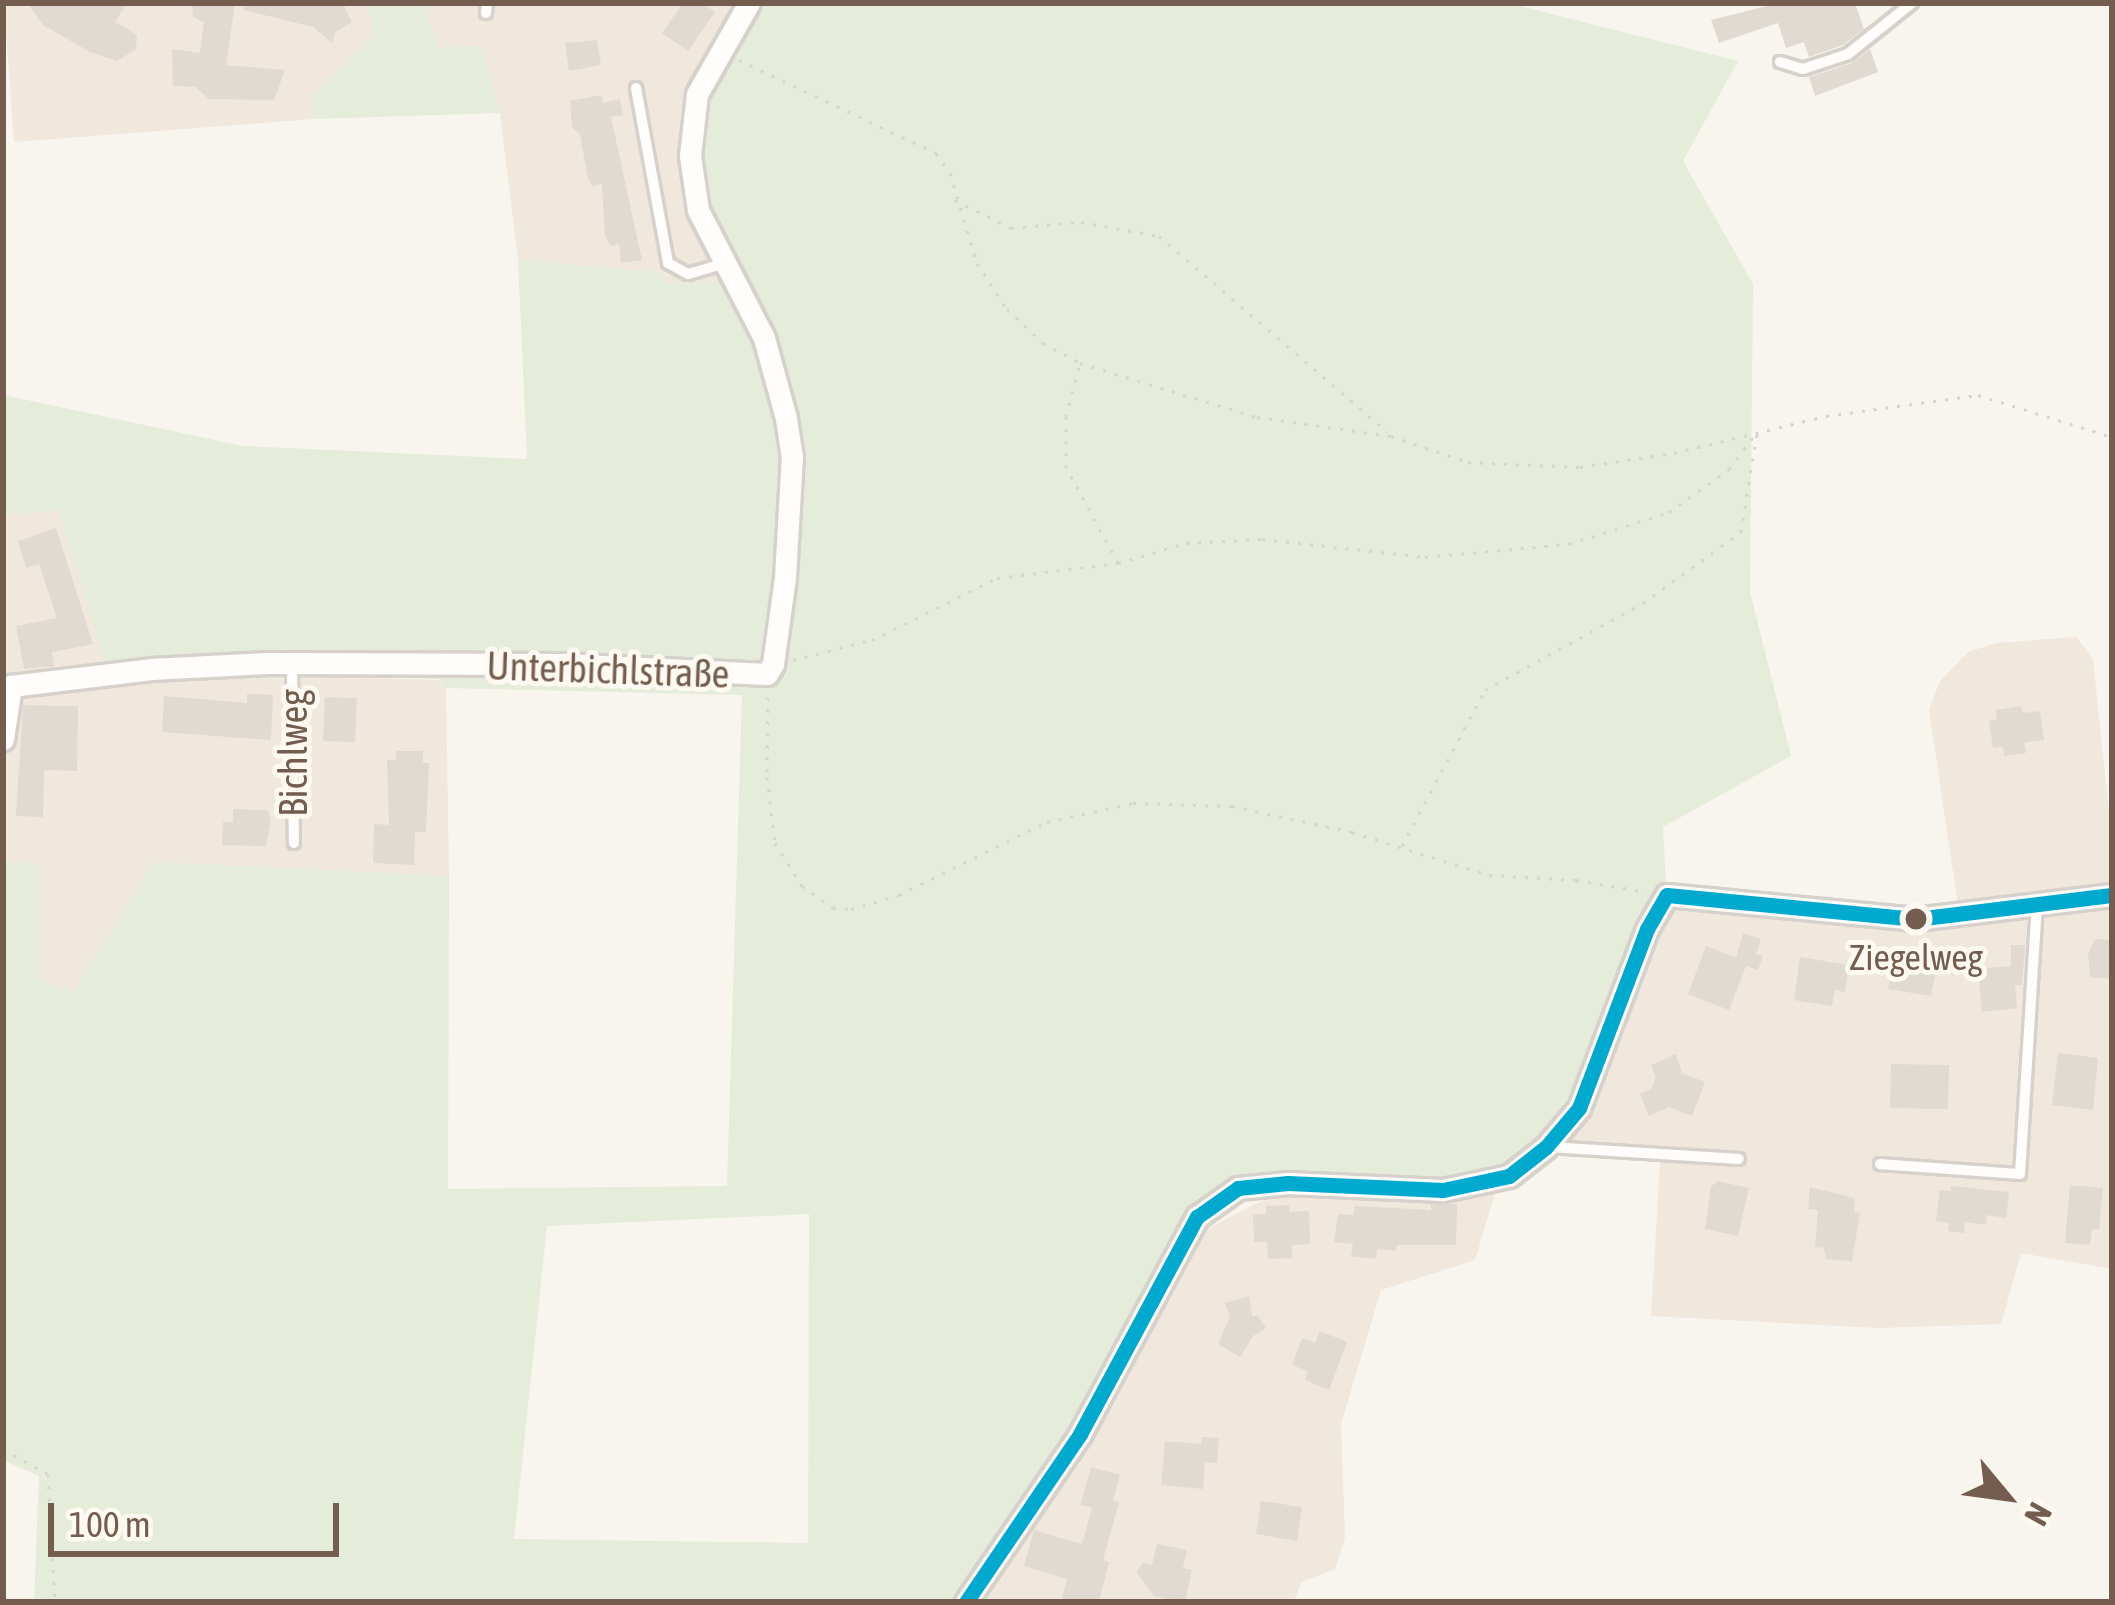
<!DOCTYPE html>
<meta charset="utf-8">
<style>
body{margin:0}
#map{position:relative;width:2115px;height:1605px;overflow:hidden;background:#f8f4ee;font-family:"Asap Condensed",sans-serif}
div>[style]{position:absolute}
.residential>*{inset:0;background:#f0e7dd}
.green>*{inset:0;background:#e5edda}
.building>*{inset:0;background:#e1dad3}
.path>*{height:3px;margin-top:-1.5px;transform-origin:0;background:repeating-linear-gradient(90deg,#dad4d0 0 3px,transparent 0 12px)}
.roads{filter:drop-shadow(3px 0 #d7d1cc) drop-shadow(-3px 0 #d7d1cc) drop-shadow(0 3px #d7d1cc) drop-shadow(0 -3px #d7d1cc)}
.lane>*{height:10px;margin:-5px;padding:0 5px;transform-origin:5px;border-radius:5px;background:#fefdfc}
.street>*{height:21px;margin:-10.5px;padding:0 10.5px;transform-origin:10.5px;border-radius:10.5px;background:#fefdfc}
.bus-1>*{height:15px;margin:-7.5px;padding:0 7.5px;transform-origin:7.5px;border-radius:7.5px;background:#00a9ce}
.dots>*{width:33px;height:33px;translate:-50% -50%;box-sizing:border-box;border:6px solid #fef9f1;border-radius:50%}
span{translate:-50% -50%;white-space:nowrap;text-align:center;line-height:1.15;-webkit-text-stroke:10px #fef9f1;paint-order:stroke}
.bus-label{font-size:36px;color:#745d4f}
.street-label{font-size:39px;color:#745d4f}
.frame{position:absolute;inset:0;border:6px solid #745d4f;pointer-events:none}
.north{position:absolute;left:1947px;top:1437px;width:120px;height:120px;-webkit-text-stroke:9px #fef9f1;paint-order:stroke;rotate:119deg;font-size:33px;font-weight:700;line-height:48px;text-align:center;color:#745d4f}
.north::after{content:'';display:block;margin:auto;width:42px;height:54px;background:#745d4f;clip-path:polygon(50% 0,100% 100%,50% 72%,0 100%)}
.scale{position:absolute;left:48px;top:1503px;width:291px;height:54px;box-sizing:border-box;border:6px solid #745d4f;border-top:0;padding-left:15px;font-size:36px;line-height:42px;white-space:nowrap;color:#745d4f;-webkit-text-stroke:9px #fef9f1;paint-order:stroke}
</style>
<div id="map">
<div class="residential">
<div style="clip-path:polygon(4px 3px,367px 3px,375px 35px,313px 96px,314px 119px,14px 142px)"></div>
<div style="clip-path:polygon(423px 3px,768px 3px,759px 13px,742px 274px,720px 281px,666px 283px,658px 272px,518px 260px,500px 113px,481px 47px,438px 48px)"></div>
<div style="clip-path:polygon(59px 510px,271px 675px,439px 680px,446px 688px,449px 876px,154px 862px,74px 992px,37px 979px,37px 865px,3px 861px,3px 515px)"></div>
<div style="clip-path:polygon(2076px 637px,2093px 659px,2112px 841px,2112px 1269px,2021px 1253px,2001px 1324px,1878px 1328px,1651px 1316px,1660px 1162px,1563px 1153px,1672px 910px,1917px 929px,1961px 925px,1929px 710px,1940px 681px,1968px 652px,1996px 643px)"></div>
<div style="clip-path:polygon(1496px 1190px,1475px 1260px,1381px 1290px,1341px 1424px,1345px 1538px,1335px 1569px,1301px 1582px,1294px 1602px,977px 1602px,1104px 1416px,1207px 1229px,1278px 1192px,1450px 1199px)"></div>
</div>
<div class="green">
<div style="clip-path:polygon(367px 3px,423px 3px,438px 48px,481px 46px,500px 113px,314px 119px,312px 96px,375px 35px)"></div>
<div style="clip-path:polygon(evenodd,768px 3px,1508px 3px,1738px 61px,1683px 161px,1753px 284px,1750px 592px,1791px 756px,1663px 827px,1666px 887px,1644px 906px,1586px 1068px,1543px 1140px,1486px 1174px,1446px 1181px,1286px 1173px,1178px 1233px,1059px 1442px,952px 1602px,34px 1602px,39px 1476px,3px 1460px,3px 861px,37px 864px,37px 979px,74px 991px,154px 862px,449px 876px,448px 1189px,727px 1186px,742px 695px,446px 688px,439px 679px,354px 676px,111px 682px,59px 510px,3px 515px,3px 395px,243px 446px,527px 459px,518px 260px,658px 272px,667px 283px,720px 281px,741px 274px,709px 209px,701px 168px,704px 120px,721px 70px,768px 3px,809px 1214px,808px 1543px,514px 1539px,547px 1226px,809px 1214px)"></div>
</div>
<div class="building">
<div style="clip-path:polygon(27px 3px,127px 3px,115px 22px,137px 35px,136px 49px,117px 61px,90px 52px,43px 25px)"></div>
<div style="clip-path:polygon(192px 3px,235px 3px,226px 65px,285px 70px,274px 100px,209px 99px,195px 87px,173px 86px,172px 49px,200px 53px,204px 22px,193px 17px)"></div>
<div style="clip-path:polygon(245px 3px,343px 3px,352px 22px,336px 32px,332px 43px,313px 27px,244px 10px)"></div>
<div style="clip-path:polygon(683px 3px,702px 3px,715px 12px,688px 51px,662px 33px)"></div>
<div style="clip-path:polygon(1779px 3px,1855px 3px,1864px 29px,1843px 45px,1809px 57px,1804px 42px,1786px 48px,1778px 23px,1719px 43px,1711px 20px)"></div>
<div style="clip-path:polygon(597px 40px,601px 65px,569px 71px,565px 43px)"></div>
<div style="clip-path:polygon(1870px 49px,1878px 72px,1815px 96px,1809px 77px,1852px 63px)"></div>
<div style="clip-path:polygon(601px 95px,603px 103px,620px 99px,623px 115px,611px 117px,642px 260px,621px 263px,619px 244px,611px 246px,605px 236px,602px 184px,592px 186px,588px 178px,580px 135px,572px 127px,570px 101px)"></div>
<div style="clip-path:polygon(56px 528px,93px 644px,52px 652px,54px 666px,24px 669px,16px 626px,57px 618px,39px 564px,26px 568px,18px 541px)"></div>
<div style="clip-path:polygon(247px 694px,273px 695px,271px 740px,162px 732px,164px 696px,247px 703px)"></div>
<div style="clip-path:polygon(325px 697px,357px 698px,355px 742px,323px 741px)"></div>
<div style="clip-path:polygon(23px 705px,78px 706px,77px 771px,44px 770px,43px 817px,16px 816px)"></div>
<div style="clip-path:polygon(2021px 706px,2023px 713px,2040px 711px,2044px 740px,2024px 743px,2026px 753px,2004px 756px,2003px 747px,1993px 748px,1989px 721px,1997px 719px,1996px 710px)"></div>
<div style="clip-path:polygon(396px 751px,423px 751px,423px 763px,429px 763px,426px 832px,415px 832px,414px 865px,373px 863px,374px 824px,389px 825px,387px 760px,396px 760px)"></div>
<div style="clip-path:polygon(233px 809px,267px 810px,271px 818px,266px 846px,222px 845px,223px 822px,233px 822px)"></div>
<div style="clip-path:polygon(1743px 933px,1761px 939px,1756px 954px,1763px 956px,1758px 970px,1746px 966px,1729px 1010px,1688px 994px,1706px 946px,1736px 958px)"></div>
<div style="clip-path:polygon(2095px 939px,2112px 940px,2112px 979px,2090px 977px,2088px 954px)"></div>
<div style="clip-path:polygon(2011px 945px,2025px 945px,2022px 985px,2015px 985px,2017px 1008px,1982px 1012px,1978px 969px,2011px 966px)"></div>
<div style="clip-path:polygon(1894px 952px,1938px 960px,1931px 996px,1888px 989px)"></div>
<div style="clip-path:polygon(1800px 957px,1849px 965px,1845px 992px,1835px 990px,1832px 1006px,1794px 1000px)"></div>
<div style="clip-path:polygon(2058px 1053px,2098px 1058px,2093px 1110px,2052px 1105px)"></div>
<div style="clip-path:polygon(1676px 1054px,1682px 1073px,1705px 1082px,1692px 1116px,1669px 1107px,1649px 1116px,1640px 1094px,1651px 1089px,1656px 1077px,1651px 1065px)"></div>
<div style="clip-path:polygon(1891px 1064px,1949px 1065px,1948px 1109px,1890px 1108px)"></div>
<div style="clip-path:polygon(1717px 1181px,1749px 1188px,1738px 1236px,1705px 1229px,1711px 1187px)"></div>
<div style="clip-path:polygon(2070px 1185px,2103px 1188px,2099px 1230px,2092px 1229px,2090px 1245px,2065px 1243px)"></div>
<div style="clip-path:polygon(1951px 1186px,2009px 1192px,2006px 1218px,1987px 1215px,1986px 1225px,1965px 1222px,1964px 1233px,1948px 1231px,1949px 1223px,1936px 1221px,1940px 1190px,1951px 1191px)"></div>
<div style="clip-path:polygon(1810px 1187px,1855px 1198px,1854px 1212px,1860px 1213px,1852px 1261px,1826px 1259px,1824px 1248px,1815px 1247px,1818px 1210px,1808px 1209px)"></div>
<div style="clip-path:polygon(1431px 1204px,1457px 1204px,1456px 1245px,1397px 1245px,1396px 1251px,1377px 1249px,1376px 1259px,1351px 1256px,1353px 1244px,1334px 1242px,1338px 1214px,1353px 1215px,1355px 1206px,1431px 1210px)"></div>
<div style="clip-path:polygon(1289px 1205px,1289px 1212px,1309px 1211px,1310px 1244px,1292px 1245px,1292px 1258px,1268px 1259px,1267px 1242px,1254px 1242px,1253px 1215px,1266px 1214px,1266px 1206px)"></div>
<div style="clip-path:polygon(1249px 1296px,1252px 1316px,1258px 1316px,1266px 1328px,1253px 1336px,1240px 1357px,1218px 1344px,1230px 1317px,1225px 1303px)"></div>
<div style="clip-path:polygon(1320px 1331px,1347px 1342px,1329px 1390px,1305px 1380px,1308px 1371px,1292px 1365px,1302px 1338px,1315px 1343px)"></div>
<div style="clip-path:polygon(1202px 1437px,1219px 1438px,1217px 1463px,1205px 1462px,1203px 1489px,1161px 1485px,1165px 1441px,1201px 1444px)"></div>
<div style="clip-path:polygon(1091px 1467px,1120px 1475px,1113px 1500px,1119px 1502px,1103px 1560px,1109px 1562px,1099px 1602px,1061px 1602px,1067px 1579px,1024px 1566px,1034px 1530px,1082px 1544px,1092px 1508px,1080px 1505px)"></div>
<div style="clip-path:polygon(1261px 1501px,1302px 1507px,1297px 1541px,1256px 1534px)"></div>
<div style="clip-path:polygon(1157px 1544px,1187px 1550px,1183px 1568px,1192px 1570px,1185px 1602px,1154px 1596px,1136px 1572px,1143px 1563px,1152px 1565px)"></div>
</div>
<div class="path">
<div style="left:739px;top:60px;width:218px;rotate:25.3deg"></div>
<div style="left:936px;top:153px;width:24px;rotate:55deg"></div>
<div style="left:950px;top:173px;width:94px;rotate:73.3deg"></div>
<div style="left:977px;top:263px;width:55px;rotate:56.9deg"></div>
<div style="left:1007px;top:309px;width:50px;rotate:43.4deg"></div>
<div style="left:1043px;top:343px;width:41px;rotate:27.8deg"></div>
<div style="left:955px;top:200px;width:63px;rotate:26.6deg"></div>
<div style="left:1011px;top:228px;width:70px;rotate:-4.9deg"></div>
<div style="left:1081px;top:222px;width:79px;rotate:10.2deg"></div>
<div style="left:1159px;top:236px;width:301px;rotate:40.6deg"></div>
<div style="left:1118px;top:563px;width:109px;rotate:-118.4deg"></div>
<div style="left:1066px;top:467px;width:50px;rotate:-90deg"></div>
<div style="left:1066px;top:417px;width:56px;rotate:-75.5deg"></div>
<div style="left:1080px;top:363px;width:185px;rotate:17deg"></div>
<div style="left:1257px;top:417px;width:135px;rotate:8.1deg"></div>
<div style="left:1391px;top:436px;width:81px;rotate:18.7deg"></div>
<div style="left:1468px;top:462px;width:112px;rotate:2.6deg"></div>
<div style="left:1580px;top:467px;width:95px;rotate:-8.5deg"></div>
<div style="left:1674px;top:453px;width:156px;rotate:-13.7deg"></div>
<div style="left:1826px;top:416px;width:153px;rotate:-7.9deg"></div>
<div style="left:1978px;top:395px;width:140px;rotate:17.4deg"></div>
<div style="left:793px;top:660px;width:81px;rotate:-14.2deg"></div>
<div style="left:872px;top:640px;width:140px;rotate:-26.4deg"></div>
<div style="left:997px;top:578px;width:122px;rotate:-7.1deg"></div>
<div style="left:1118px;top:563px;width:71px;rotate:-16.4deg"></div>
<div style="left:1186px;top:543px;width:76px;rotate:-3deg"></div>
<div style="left:1262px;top:539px;width:164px;rotate:6.3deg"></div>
<div style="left:1425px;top:557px;width:145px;rotate:-5.2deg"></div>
<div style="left:1569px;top:544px;width:105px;rotate:-17.7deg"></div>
<div style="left:1669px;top:512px;width:74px;rotate:-35.6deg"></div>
<div style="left:1729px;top:469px;width:45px;rotate:-53.1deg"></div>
<div style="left:768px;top:697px;width:80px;rotate:90.7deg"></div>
<div style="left:767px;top:777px;width:66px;rotate:83.1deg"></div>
<div style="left:775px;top:843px;width:51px;rotate:57.9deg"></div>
<div style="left:802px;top:886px;width:38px;rotate:35deg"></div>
<div style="left:833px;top:908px;width:18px;rotate:3deg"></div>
<div style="left:851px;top:909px;width:50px;rotate:-16.3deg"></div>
<div style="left:899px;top:895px;width:165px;rotate:-26.3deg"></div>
<div style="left:1047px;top:822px;width:88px;rotate:-12.5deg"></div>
<div style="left:1133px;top:803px;width:99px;rotate:1.7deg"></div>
<div style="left:1232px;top:806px;width:123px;rotate:12.2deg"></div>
<div style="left:1352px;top:832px;width:144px;rotate:17.4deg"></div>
<div style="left:1489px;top:875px;width:87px;rotate:3.3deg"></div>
<div style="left:1576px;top:880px;width:72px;rotate:9.6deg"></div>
<div style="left:1402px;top:846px;width:177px;rotate:-62deg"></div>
<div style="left:1485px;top:690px;width:180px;rotate:-28.8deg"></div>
<div style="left:1643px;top:603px;width:121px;rotate:-35.9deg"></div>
<div style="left:1741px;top:532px;width:100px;rotate:-80.8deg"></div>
<div style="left:3px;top:1449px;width:51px;rotate:29.1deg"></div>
<div style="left:48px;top:1474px;width:128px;rotate:86.9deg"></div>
</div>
<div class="roads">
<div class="lane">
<div style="left:486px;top:13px;width:10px;rotate:-84deg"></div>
<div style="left:1780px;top:62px;width:24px;rotate:17deg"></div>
<div style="left:1803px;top:69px;width:47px;rotate:-18.4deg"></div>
<div style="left:1848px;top:54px;width:82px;rotate:-38.6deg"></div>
<div style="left:636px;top:88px;width:178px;rotate:79.6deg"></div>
<div style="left:668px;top:263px;width:23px;rotate:29deg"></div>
<div style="left:688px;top:274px;width:37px;rotate:-16deg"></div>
<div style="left:292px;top:664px;width:179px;rotate:89.4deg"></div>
<div style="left:1550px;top:1147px;width:189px;rotate:3.6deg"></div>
<div style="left:1880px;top:1164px;width:140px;rotate:4.1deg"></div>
<div style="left:2020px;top:1174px;width:271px;rotate:-86.4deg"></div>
</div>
<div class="street">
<div style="left:3px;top:739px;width:54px;rotate:-81.4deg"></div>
<div style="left:11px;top:686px;width:141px;rotate:-6.9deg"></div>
<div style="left:151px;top:669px;width:116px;rotate:-3deg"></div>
<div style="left:267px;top:663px;width:294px;rotate:0.2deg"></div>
<div style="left:561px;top:664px;width:206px;rotate:2.8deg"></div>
<div style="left:767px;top:674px;width:12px;rotate:-59deg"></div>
<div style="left:773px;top:664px;width:88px;rotate:-82.1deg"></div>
<div style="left:785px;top:577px;width:120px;rotate:-86.7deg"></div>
<div style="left:792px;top:457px;width:39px;rotate:-99deg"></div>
<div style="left:786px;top:418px;width:83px;rotate:-105.4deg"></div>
<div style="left:764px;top:338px;width:144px;rotate:-117.3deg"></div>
<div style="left:698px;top:210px;width:55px;rotate:-98.4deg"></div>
<div style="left:690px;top:156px;width:62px;rotate:-83.6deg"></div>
<div style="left:697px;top:94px;width:105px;rotate:-60.3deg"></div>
<div style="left:966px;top:1602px;width:203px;rotate:-55.8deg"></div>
<div style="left:1080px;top:1434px;width:247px;rotate:-61.7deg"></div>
<div style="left:1197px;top:1217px;width:50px;rotate:-35.3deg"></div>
<div style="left:1238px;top:1188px;width:50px;rotate:-5.7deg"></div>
<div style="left:1288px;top:1183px;width:155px;rotate:2.6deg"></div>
<div style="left:1443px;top:1190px;width:67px;rotate:-12deg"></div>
<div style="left:1509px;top:1176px;width:47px;rotate:-38.1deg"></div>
<div style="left:1546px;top:1147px;width:51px;rotate:-49.8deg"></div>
<div style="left:1579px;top:1108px;width:191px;rotate:-69.2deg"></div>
<div style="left:1647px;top:929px;width:39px;rotate:-60deg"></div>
<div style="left:1667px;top:895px;width:250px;rotate:5.5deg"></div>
<div style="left:1916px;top:919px;width:197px;rotate:-7deg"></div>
</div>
</div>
<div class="bus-1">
<div style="left:966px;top:1602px;width:203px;rotate:-55.8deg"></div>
<div style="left:1080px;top:1434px;width:247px;rotate:-61.7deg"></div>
<div style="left:1197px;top:1217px;width:50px;rotate:-35.3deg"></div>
<div style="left:1238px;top:1188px;width:50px;rotate:-5.7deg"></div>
<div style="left:1288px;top:1183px;width:155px;rotate:2.6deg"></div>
<div style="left:1443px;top:1190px;width:67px;rotate:-12deg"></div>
<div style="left:1509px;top:1176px;width:47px;rotate:-38.1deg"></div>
<div style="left:1546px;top:1147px;width:51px;rotate:-49.8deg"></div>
<div style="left:1579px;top:1108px;width:191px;rotate:-69.2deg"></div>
<div style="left:1647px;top:929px;width:39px;rotate:-60deg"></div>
<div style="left:1667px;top:895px;width:250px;rotate:5.5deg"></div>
<div style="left:1916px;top:919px;width:197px;rotate:-7deg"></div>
</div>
<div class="dots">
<div style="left:1916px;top:919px;background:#745d4f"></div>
</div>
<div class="bus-label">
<span style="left:1916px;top:958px">Ziegelweg</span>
</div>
<div class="street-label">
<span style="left:608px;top:670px;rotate:2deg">Unterbichlstraße</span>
<span style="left:293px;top:753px;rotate:-90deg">Bichlweg</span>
</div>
<div class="frame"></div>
<div class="north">N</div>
<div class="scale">100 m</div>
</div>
